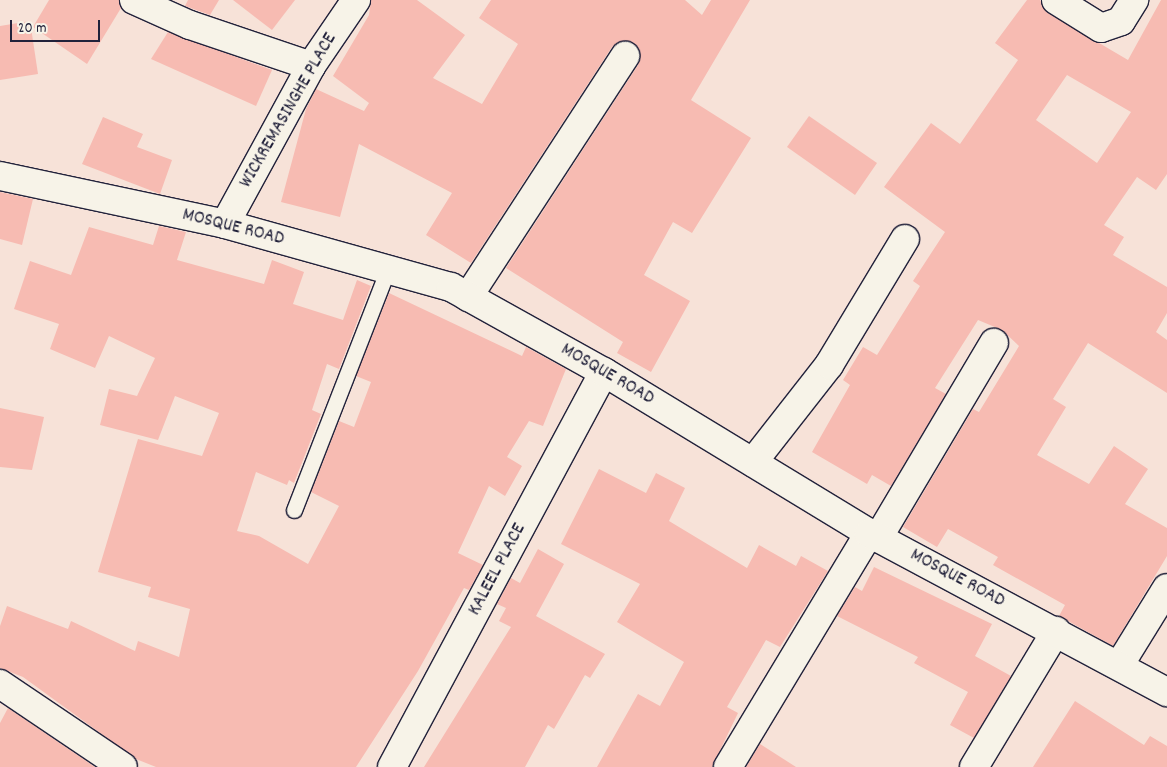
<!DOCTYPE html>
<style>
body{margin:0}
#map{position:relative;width:1167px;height:767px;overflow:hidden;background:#f7e2d8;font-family:Dekko,sans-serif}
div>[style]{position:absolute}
.building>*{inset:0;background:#f7bbb2}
.roads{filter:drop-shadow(1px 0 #22223b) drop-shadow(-1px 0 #22223b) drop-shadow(0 1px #22223b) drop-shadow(0 -1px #22223b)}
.service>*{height:15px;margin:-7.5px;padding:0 7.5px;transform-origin:7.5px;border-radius:7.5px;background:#f7f3e8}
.minor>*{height:28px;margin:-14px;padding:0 14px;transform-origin:14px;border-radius:14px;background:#f7f3e8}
.tertiary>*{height:28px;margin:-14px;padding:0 14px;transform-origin:14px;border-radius:14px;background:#f7f3e8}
span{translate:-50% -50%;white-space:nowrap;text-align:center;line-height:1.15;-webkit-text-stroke:4px #f7f3e8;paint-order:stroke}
.street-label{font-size:19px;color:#22223b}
.scale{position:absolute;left:10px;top:20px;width:90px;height:22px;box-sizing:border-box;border:2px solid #22223b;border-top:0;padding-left:6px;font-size:15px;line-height:18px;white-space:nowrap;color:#22223b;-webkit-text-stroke:4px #f7f3e8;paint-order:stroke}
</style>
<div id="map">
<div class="building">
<div style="clip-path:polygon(49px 0,119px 0,121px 8px,87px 64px,33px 27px)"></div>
<div style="clip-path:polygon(188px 0,219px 0,210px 15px,185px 6px)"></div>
<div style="clip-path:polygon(233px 0,295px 0,272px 30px)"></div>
<div style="clip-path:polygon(371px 0,417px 0,465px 35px,433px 78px,482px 104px,518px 44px,479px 18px,491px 0,685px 0,702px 15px,711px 0,750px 0,691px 100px,751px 138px,692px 233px,673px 222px,644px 275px,690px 301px,651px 372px,617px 353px,623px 342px,506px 268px,638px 65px,639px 49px,633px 43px,618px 42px,612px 47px,471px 263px,426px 235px,452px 193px,359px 144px,340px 217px,281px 202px,306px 109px,316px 89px,364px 111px,369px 103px,333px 76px,369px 15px)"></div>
<div style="clip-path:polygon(evenodd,1027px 0,1040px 0,1048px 13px,1128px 60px,1161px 0,1167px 0,1167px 174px,1156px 190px,1137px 177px,1104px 225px,1124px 237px,1113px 255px,1167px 287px,1167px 313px,1156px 332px,1167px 340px,1167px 393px,1088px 343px,1053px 399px,1066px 407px,1037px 455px,1089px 484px,1114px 446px,1148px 469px,1125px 504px,1167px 528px,1167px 556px,1113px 646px,1059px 616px,1065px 605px,993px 565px,998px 557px,948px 529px,937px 547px,903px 527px,973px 409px,979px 412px,1019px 346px,1002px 330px,978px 320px,935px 388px,946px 394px,891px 486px,872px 475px,867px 484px,812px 452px,850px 385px,843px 380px,863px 347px,877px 355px,920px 286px,913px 281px,945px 232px,884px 187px,931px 123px,960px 144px,1018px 60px,995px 43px,1027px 0,1067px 75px,1131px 112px,1097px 163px,1036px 120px,1067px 75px)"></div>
<div style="clip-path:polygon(30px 21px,38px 74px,0 80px,0 26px)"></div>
<div style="clip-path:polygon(168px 32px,272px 70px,256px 106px,151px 59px)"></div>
<div style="clip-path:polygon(809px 116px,877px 163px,855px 195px,787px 147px)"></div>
<div style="clip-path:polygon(103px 117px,143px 134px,137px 147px,172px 160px,160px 194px,82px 164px)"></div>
<div style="clip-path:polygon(0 192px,33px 199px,22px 245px,0 239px)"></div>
<div style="clip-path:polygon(159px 226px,186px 232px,177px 260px,264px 284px,272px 260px,304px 272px,293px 304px,343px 320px,357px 280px,371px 286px,339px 369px,327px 364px,312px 410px,321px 414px,294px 483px,289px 480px,287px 485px,256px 472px,237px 531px,259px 536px,308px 564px,339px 506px,311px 492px,339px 421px,354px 427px,371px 382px,356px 376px,389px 293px,522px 356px,526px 347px,566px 369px,543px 426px,529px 421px,507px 457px,522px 466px,505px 496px,489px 486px,458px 553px,483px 565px,469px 590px,464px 588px,418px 671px,356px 767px,156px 767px,136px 759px,23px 677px,0 668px,0 626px,7px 606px,68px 629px,71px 621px,135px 651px,138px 641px,179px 657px,190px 609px,148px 597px,151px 587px,98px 572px,138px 439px,202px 456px,219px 413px,175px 396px,158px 440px,100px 425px,109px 389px,137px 396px,155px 358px,109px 336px,95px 368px,50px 349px,59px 324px,14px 309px,30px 261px,71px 275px,89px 227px,153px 245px)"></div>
<div style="clip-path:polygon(0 408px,44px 417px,32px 470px,0 467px)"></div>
<div style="clip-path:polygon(599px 469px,646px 493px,656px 473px,685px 488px,669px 521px,747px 568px,759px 545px,796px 566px,801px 556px,828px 571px,780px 647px,766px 640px,727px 707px,738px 713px,712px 767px,597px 767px,638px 694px,660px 706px,684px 662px,617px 622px,640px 584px,561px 544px)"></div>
<div style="clip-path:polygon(538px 549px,564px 564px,536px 616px,605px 654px,590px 678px,585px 675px,554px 729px,548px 725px,525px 767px,424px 767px,511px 627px,499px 621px,506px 608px,497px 604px,511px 578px,520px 583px)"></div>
<div style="clip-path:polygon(874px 567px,992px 624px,975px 656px,1011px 676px,974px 738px,950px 725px,968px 692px,914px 663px,918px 657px,837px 616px,855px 587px,862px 591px)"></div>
<div style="clip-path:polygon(1075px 701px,1144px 745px,1150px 736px,1167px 746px,1167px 767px,1033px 767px)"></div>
<div style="clip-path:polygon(8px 708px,95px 767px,0 767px,0 723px)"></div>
<div style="clip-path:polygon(760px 744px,796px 767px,746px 767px)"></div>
</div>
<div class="roads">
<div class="service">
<div style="left:294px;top:510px;width:259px;rotate:-68.7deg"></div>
</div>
<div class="minor">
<div style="left:134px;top:0;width:61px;rotate:24.1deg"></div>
<div style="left:190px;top:25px;width:128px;rotate:18.7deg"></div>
<div style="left:1056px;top:0;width:53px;rotate:31.9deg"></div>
<div style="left:1101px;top:28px;width:21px;rotate:-19deg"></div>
<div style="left:1121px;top:21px;width:25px;rotate:-58deg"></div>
<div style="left:225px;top:224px;width:180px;rotate:-61.4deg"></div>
<div style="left:311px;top:66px;width:80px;rotate:-55.7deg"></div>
<div style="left:468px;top:297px;width:288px;rotate:-56.9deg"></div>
<div style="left:753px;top:462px;width:123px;rotate:-51.9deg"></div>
<div style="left:829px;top:365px;width:147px;rotate:-58.9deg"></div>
<div style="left:878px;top:538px;width:227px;rotate:-59.3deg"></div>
<div style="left:1120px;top:664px;width:89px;rotate:-58.3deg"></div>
<div style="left:0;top:684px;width:148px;rotate:34deg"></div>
<div style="left:392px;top:767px;width:448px;rotate:-61.8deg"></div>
<div style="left:728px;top:767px;width:273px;rotate:-58.9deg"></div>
<div style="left:974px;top:767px;width:159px;rotate:-58.9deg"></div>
</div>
<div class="tertiary">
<div style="left:0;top:176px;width:230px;rotate:12deg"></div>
<div style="left:225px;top:224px;width:235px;rotate:15.6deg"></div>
<div style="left:451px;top:287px;width:175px;rotate:29.1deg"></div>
<div style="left:604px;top:372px;width:310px;rotate:31.3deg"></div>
<div style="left:869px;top:533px;width:338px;rotate:28.1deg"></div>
</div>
</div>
<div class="street-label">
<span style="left:289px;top:111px;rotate:-60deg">WICKREMASINGHE PLACE</span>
<span style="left:233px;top:228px;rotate:14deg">MOSQUE ROAD</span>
<span style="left:607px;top:375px;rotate:30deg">MOSQUE ROAD</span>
<span style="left:498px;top:570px;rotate:-62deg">KALEEL PLACE</span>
<span style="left:957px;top:579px;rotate:28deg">MOSQUE ROAD</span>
</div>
<div class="scale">20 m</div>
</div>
